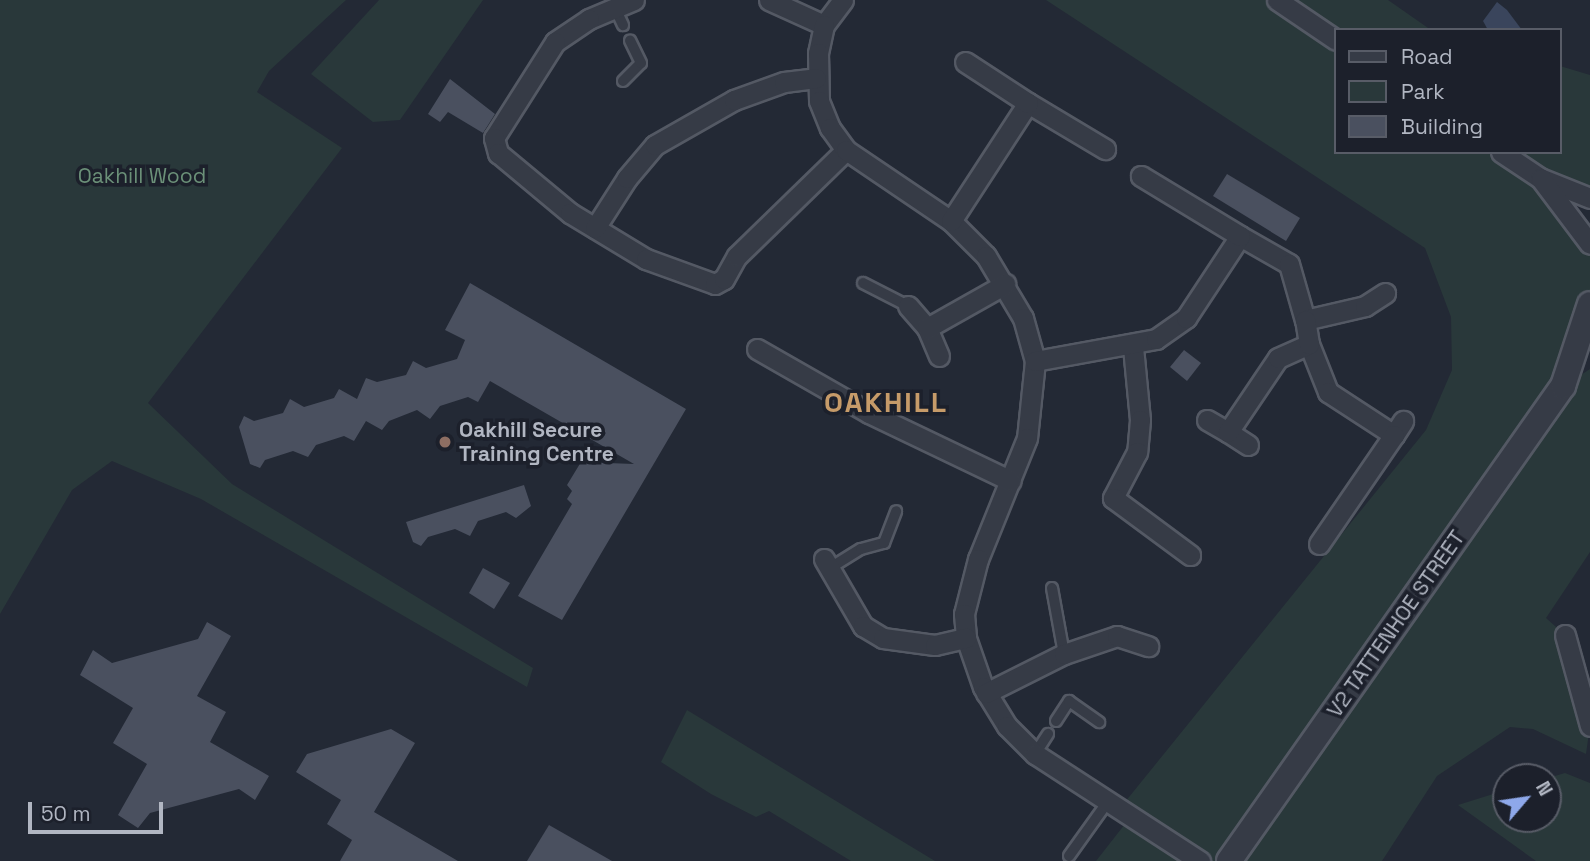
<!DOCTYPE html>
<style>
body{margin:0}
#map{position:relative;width:1590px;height:861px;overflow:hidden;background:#232935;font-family:"Space Grotesk",sans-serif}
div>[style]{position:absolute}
.green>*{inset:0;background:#29383a}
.water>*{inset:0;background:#3a455c}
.building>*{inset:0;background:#4a505f}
.roads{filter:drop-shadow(2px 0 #545964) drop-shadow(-2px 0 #545964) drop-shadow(0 2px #545964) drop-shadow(0 -2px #545964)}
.service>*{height:10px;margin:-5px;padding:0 5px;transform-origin:5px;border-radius:5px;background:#363b46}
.minor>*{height:19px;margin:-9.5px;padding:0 9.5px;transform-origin:9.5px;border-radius:9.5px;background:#363b46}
.tertiary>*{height:24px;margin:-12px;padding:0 12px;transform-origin:12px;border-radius:12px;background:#363b46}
.dots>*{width:19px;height:19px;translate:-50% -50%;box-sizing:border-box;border:4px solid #1c202b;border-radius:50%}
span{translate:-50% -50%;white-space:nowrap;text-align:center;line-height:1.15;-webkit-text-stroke:7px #1c202b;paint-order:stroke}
.park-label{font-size:21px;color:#6b9078}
.poi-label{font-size:21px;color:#b1b6c2;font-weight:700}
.left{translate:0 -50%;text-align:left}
.street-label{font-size:21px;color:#b1b6c2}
.district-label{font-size:28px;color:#c69b69;font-weight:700;letter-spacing:2px}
.legend{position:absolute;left:1334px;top:28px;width:228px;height:126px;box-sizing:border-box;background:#1c202b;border:2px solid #585c67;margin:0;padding:9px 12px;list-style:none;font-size:21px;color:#b1b6c2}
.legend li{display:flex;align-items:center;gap:14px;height:35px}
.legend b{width:35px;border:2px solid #585c67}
.north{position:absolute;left:1492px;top:763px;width:70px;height:70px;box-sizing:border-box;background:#1c202b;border:2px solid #585c67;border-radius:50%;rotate:61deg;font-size:19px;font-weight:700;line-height:28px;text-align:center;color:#b1b6c2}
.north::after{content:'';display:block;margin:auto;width:24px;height:32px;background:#8ea8ea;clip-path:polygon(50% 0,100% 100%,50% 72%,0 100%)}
.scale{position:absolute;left:28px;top:802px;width:135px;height:32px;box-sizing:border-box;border:4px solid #b1b6c2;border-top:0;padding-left:9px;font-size:21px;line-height:24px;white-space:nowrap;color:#b1b6c2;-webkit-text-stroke:5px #1c202b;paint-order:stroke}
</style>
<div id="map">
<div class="green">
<div style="clip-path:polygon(0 0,346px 0,269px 71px,257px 92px,342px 148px,148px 403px,232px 484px,533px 668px,527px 687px,201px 499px,112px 461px,72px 490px,0 614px)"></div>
<div style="clip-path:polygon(379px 0,483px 0,400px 120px,373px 122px,311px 74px)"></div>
<div style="clip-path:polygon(1046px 0,1388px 0,1431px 30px,1336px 30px,1336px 152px,1560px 152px,1560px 66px,1590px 75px,1590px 198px,1542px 179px,1590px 244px,1590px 304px,1564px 386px,1590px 369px,1590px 552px,1546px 618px,1565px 635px,1590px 726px,1586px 754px,1533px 729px,1510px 727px,1437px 776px,1382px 861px,1096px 861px,1136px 810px,1125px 802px,1426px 430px,1452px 370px,1451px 317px,1425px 248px)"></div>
<div style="clip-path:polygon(687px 710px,882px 829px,935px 861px,851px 861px,769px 811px,756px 817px,711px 794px,661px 762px)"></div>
<div style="clip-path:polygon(1565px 773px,1590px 783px,1590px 861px,1536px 861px,1458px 805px,1506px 790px,1506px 819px,1548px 819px,1548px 778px)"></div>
</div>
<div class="water">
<div style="clip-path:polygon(1497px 2px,1507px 10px,1522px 30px,1488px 30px,1483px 21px)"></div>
</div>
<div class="building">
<div style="clip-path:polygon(450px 79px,495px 114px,483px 133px,448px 112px,440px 122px,428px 114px)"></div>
<div style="clip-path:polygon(1227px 174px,1300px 218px,1286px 241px,1213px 196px)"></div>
<div style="clip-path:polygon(470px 283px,686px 409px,562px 620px,518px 596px,572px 504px,567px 499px,572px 491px,567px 485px,581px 462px,634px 464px,490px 381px,478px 402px,468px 397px,440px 406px,430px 419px,417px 410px,389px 421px,382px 430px,366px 421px,354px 441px,344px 436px,316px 445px,308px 457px,293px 451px,265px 460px,260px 468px,250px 464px,239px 427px,244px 416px,254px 421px,283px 413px,290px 399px,304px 407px,334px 398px,339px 389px,357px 399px,366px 378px,377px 382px,406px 375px,413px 361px,426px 368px,457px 359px,465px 340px,445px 330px)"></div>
<div style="clip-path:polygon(1184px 350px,1201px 363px,1187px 381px,1170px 367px)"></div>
<div style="clip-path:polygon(524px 485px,531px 506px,516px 518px,506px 512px,478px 521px,470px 536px,455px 529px,428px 537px,421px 546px,413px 542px,406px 522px)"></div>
<div style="clip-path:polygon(483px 568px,510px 583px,494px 609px,469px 593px)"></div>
<div style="clip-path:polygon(207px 622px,231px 636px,197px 696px,226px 712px,210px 742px,269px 776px,255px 800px,239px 789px,150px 813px,138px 828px,118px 815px,147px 764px,113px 743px,133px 708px,80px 675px,93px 650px,112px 663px,198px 639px)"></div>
<div style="clip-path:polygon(391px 729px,415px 743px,374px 812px,458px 861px,340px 861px,352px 840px,327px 824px,341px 800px,296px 772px,307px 754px)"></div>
<div style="clip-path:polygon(549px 825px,612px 861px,527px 861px)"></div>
</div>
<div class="roads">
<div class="service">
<div style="left:615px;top:8px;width:19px;rotate:65deg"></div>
<div style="left:623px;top:81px;width:25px;rotate:-45deg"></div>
<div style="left:641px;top:63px;width:25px;rotate:-116deg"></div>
<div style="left:863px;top:283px;width:51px;rotate:27.1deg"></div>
<div style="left:830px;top:568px;width:36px;rotate:-32deg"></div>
<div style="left:861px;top:549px;width:24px;rotate:-15deg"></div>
<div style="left:884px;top:543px;width:34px;rotate:-69deg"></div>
<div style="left:1052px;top:588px;width:67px;rotate:79.7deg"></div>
<div style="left:1056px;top:721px;width:24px;rotate:-57deg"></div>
<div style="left:1069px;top:701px;width:37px;rotate:35deg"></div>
<div style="left:1035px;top:754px;width:24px;rotate:-57deg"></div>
<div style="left:1069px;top:856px;width:65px;rotate:-54.4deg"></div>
</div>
<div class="minor">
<div style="left:634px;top:0;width:49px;rotate:157.1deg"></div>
<div style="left:589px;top:19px;width:41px;rotate:145.9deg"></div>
<div style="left:555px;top:42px;width:114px;rotate:122.4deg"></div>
<div style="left:494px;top:138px;width:16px;rotate:75deg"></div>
<div style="left:498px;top:153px;width:94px;rotate:39.8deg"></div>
<div style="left:570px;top:213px;width:89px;rotate:31.2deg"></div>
<div style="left:646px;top:259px;width:73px;rotate:19.9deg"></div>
<div style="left:715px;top:284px;width:10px;rotate:-29deg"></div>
<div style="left:724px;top:279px;width:26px;rotate:-61deg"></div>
<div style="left:737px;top:256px;width:152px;rotate:-44.2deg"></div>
<div style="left:769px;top:0;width:60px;rotate:24.4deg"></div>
<div style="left:843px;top:0;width:31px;rotate:127deg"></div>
<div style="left:824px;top:25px;width:29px;rotate:102deg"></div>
<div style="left:818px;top:53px;width:48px;rotate:88.8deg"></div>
<div style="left:819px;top:101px;width:29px;rotate:68deg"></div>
<div style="left:830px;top:128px;width:27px;rotate:54deg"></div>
<div style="left:846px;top:150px;width:127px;rotate:34.1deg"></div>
<div style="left:951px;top:221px;width:49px;rotate:45deg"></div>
<div style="left:986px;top:256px;width:72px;rotate:59.2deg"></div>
<div style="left:1023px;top:318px;width:45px;rotate:74.4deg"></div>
<div style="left:1035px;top:361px;width:77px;rotate:95.9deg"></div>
<div style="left:1027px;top:438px;width:131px;rotate:112deg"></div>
<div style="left:978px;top:559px;width:57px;rotate:104.3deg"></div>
<div style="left:964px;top:614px;width:24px;rotate:85deg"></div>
<div style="left:966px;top:638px;width:52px;rotate:70.9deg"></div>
<div style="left:983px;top:687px;width:46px;rotate:58.4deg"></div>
<div style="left:1007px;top:726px;width:40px;rotate:45deg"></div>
<div style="left:1035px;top:754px;width:197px;rotate:33deg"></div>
<div style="left:1277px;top:0;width:71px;rotate:34.1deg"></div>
<div style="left:1028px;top:103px;width:90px;rotate:30.9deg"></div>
<div style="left:1501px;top:152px;width:47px;rotate:33.7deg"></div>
<div style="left:1540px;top:178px;width:54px;rotate:21.8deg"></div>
<div style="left:1541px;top:179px;width:81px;rotate:53deg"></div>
<div style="left:951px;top:221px;width:141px;rotate:-56.9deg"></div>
<div style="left:1028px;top:103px;width:75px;rotate:-146.9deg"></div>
<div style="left:595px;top:228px;width:59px;rotate:-57.4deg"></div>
<div style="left:627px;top:178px;width:43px;rotate:-49.7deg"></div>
<div style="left:655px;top:145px;width:91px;rotate:-29.7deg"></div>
<div style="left:734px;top:100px;width:53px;rotate:-19.8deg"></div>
<div style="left:784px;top:82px;width:32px;rotate:-7deg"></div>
<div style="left:1240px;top:236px;width:56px;rotate:29.7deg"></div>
<div style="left:1289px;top:264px;width:58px;rotate:74.1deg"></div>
<div style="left:1305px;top:320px;width:62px;rotate:-13.1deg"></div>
<div style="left:1365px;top:306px;width:24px;rotate:-33deg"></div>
<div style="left:908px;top:306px;width:29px;rotate:49deg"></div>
<div style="left:1309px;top:344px;width:52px;rotate:68.4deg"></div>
<div style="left:1328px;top:392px;width:79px;rotate:33.1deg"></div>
<div style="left:1394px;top:435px;width:17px;rotate:-57deg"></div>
<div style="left:1133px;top:347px;width:73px;rotate:84.5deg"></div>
<div style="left:1140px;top:420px;width:32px;rotate:95deg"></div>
<div style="left:1137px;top:452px;width:52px;rotate:117.6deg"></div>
<div style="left:1113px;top:498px;width:96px;rotate:36.5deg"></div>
<div style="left:757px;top:349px;width:129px;rotate:29.7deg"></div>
<div style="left:869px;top:413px;width:157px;rotate:25.6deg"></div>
<div style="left:939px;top:356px;width:30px;rotate:-113deg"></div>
<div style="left:927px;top:328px;width:90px;rotate:-29.4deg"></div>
<div style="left:1035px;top:361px;width:123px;rotate:-10.3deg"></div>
<div style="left:1156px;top:339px;width:37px;rotate:-35deg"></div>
<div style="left:1186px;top:318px;width:98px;rotate:-56.6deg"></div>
<div style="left:1240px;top:236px;width:116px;rotate:-148.8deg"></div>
<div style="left:1207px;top:420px;width:24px;rotate:30deg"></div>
<div style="left:1248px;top:445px;width:24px;rotate:-147deg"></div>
<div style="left:1228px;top:432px;width:89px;rotate:-56deg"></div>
<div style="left:1278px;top:358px;width:34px;rotate:-24deg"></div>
<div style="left:1309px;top:344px;width:24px;rotate:-99deg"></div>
<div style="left:1319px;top:544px;width:132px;rotate:-55.5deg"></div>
<div style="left:824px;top:559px;width:78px;rotate:59.8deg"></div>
<div style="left:863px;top:626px;width:23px;rotate:31deg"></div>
<div style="left:883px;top:638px;width:52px;rotate:7.7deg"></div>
<div style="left:935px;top:645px;width:32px;rotate:-13deg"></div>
<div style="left:1565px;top:635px;width:94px;rotate:74.6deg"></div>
<div style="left:986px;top:693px;width:87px;rotate:-26.6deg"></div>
<div style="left:1064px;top:654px;width:56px;rotate:-18.8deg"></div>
<div style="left:1117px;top:636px;width:33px;rotate:18deg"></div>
</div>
<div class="tertiary">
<div style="left:1229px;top:861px;width:581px;rotate:-54.89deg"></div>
<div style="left:1563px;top:386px;width:86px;rotate:-71.8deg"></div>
</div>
</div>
<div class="dots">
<div style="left:445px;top:442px;background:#8d6e63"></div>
</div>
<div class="park-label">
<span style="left:142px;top:176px">Oakhill Wood</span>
</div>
<div class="poi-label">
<span class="left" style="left:459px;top:442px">Oakhill Secure<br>Training Centre</span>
</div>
<div class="street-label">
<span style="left:1396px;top:624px;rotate:-55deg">V2 TATTENHOE STREET</span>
</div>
<div class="district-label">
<span style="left:886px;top:402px">OAKHILL</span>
</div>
<ul class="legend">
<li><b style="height:9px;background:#363b46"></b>Road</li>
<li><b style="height:19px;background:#29383a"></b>Park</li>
<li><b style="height:19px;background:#4a505f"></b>Building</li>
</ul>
<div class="north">N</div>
<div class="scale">50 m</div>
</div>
